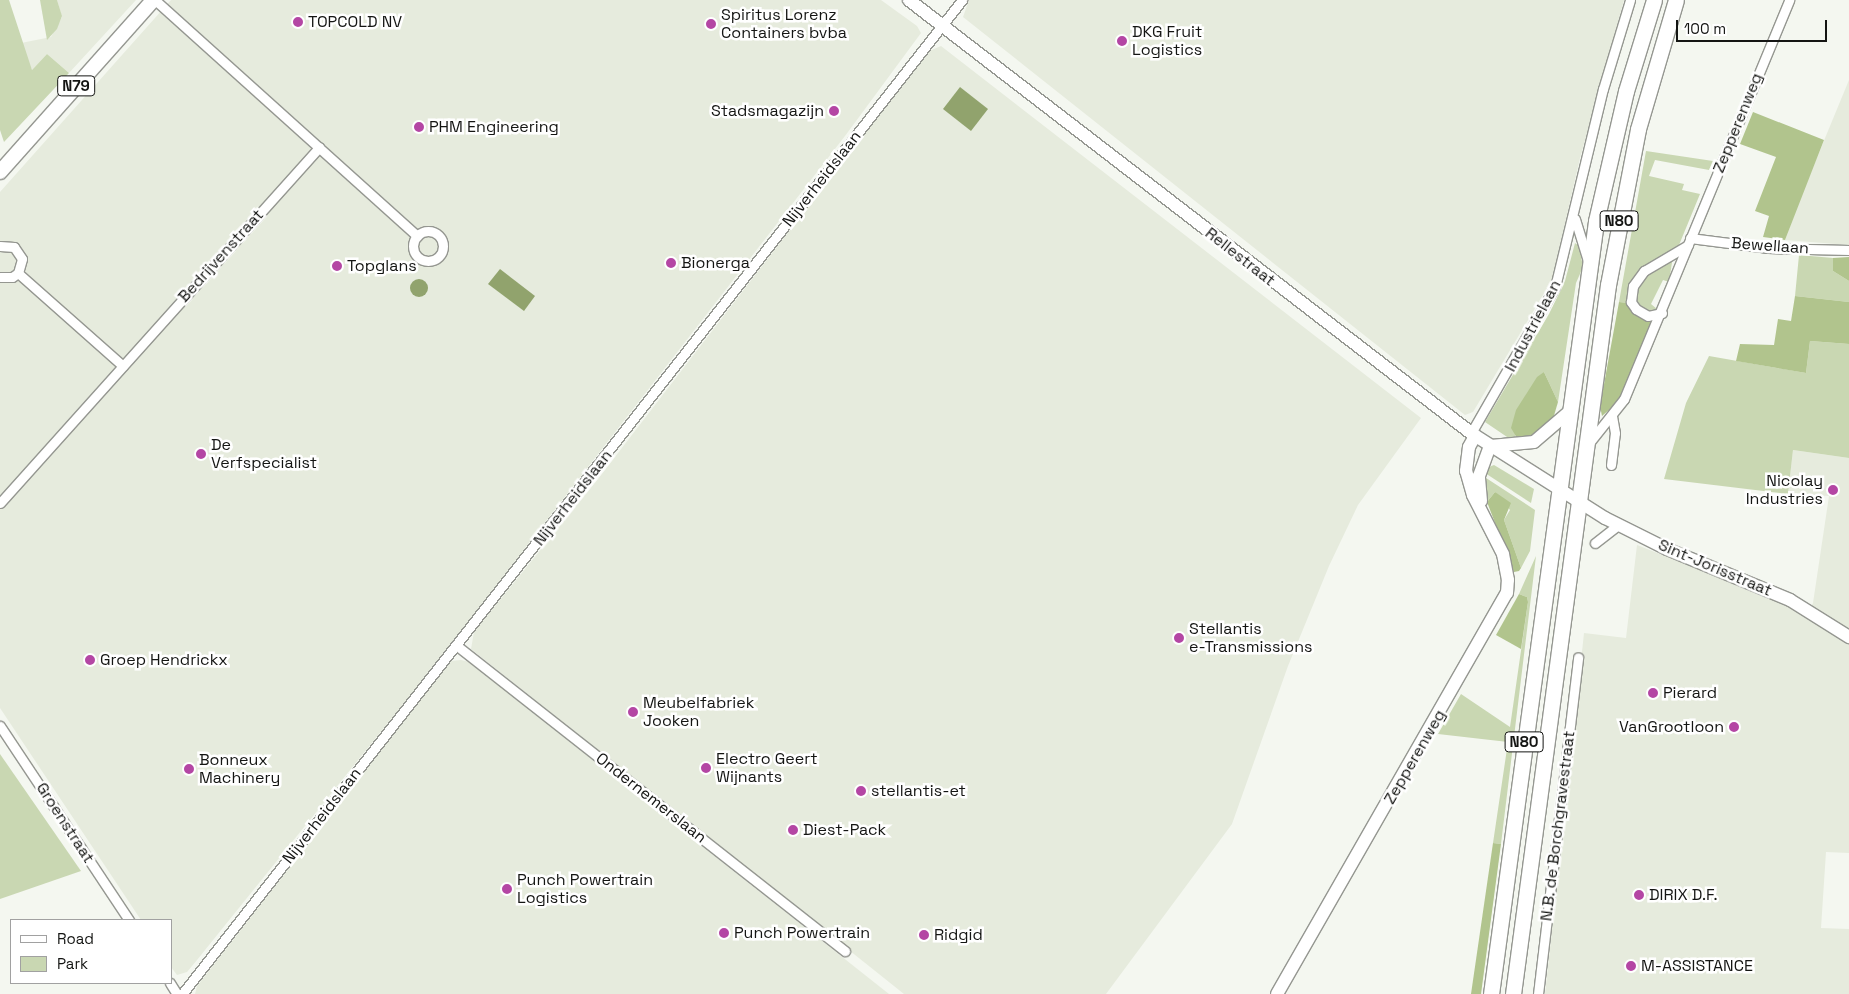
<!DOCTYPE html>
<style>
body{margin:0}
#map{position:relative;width:1849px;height:994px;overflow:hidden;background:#f4f7f0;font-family:"Space Grotesk",sans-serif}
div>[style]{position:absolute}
.built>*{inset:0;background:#e6ebdd}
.green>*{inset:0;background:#c9d7b2}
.forest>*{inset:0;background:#b1c48d}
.water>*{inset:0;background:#91a36d}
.round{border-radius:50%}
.roads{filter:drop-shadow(1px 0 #959791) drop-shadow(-1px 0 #959791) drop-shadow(0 1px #959791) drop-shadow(0 -1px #959791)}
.street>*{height:9px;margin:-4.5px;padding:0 4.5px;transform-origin:4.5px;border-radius:4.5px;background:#fff}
.street>.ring{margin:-4.5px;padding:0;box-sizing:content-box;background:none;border:9px solid #fff;border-radius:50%}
.secondary>*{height:12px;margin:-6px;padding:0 6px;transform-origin:6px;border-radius:6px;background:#fff}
.primary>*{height:14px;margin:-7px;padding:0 7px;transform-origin:7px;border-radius:7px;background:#fff}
.highway>*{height:15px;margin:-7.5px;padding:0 7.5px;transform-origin:7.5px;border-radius:7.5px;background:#fff}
.dots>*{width:14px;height:14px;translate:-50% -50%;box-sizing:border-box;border:2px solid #fff;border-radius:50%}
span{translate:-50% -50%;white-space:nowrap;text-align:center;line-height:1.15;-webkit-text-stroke:5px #fff;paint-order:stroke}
.shield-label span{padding:1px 4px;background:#fff;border:1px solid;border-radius:4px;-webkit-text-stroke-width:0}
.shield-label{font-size:15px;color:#141513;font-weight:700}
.poi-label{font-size:16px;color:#141513}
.left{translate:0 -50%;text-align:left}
.right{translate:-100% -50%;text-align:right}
.street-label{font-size:16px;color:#141513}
.legend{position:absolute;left:10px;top:919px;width:162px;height:65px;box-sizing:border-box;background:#fff;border:1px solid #a1a1a1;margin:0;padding:6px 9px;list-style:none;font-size:15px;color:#141513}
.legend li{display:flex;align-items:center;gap:10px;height:25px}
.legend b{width:25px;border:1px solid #a1a1a1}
.scale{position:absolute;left:1676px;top:20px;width:151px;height:22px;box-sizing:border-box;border:2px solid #141513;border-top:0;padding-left:6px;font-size:15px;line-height:18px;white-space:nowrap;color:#141513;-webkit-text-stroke:4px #fff;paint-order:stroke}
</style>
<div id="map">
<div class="built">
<div style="clip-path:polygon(57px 0,136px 0,69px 73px,47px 54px,32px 70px,21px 43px,51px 37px,62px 17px)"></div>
<div style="clip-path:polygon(171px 0,881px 0,917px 26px,921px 33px,845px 136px,425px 677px,197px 960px,187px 972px,177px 975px,171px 967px,171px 920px,141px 920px,0 708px,0 192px)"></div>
<div style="clip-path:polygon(969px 0,1624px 0,1580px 158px,1552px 280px,1473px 412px,1465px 415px,963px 17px)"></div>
<div style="clip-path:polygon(941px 46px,1421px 418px,1358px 505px,1329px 566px,1288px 666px,1232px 824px,1106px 994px,904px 994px,471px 649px,474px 632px,598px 479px,927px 52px)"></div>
<div style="clip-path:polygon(1849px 80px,1849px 245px,1785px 240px,1804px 189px)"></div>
<div style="clip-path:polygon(1793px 450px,1849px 458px,1849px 853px,1826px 852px,1821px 928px,1849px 929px,1849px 994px,1545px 994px,1584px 633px,1626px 638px,1637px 545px,1772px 598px,1806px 617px,1813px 603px,1829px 496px,1788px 494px)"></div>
<div style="clip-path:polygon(461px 660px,469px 662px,889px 994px,195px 994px,197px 986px,451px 661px)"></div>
</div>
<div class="green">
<div style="clip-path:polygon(0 0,9px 0,32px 70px,47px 54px,69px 73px,4px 142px,0 130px)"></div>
<div style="clip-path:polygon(40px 0,57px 0,62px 16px,57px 29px,47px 40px)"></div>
<div style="clip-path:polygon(1646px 151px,1713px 161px,1709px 170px,1655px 160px,1649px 176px,1684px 184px,1682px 190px,1700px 194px,1679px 245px,1638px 272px,1630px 284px,1628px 303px,1619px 302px)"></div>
<div style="clip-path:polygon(1575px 243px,1579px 246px,1583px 267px,1576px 283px,1558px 402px,1544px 372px,1513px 441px,1485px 422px,1549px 314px,1565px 281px)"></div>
<div style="clip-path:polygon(1799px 255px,1833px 258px,1833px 271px,1849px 281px,1849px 302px,1795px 296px)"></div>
<div style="clip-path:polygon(1673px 256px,1669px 282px,1663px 280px,1651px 304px,1657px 309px,1652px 313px,1636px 306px,1635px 290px,1646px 273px)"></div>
<div style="clip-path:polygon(1810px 341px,1849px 344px,1849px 458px,1793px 450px,1788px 494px,1664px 479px,1686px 403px,1709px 356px,1806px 373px)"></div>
<div style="clip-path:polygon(1494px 465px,1534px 489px,1531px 503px,1485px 473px,1489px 467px)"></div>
<div style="clip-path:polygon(1483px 476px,1535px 510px,1530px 551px,1521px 568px,1504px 520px,1510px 510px,1495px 492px,1487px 502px)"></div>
<div style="clip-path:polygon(1536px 556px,1501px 844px,1493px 843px,1508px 742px,1438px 734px,1461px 694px,1510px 727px,1528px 602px,1527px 597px,1519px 594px)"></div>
<div style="clip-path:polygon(0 754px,81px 871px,0 899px)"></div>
</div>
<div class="forest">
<div style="clip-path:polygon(1753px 112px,1824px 140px,1785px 240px,1763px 237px,1769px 216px,1755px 211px,1776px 157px,1740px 144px)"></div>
<div style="clip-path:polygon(1849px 257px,1849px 281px,1833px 271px,1833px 258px)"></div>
<div style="clip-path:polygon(1795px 296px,1849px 302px,1849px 344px,1810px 341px,1806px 373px,1736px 361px,1740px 344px,1774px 345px,1778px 319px,1791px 321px)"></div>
<div style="clip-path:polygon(1619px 302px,1628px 303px,1637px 315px,1653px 321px,1618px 402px,1602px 416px,1600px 406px)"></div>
<div style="clip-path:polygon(1544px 372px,1558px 402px,1553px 419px,1530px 439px,1517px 438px,1511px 428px,1516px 410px,1537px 377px)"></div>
<div style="clip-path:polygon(1495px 492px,1511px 503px,1504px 520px,1521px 568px,1519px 571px,1514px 572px,1487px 502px)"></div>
<div style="clip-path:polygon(1519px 594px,1527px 597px,1528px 602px,1521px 649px,1496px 635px)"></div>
<div style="clip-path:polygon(1493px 843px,1501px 844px,1481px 994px,1471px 994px)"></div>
</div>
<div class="water">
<div style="clip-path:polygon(960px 87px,988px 109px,971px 131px,943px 109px)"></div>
<div style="clip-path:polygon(500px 269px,535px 296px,524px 311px,488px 284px)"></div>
<div class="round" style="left:410px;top:279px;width:18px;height:18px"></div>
</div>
<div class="roads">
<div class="street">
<div style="left:155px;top:0;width:353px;rotate:42deg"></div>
<div style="left:1575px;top:219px;width:44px;rotate:72.8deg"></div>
<div class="ring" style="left:413px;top:231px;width:21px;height:21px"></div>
<div style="left:1690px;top:238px;width:79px;rotate:7.3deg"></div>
<div style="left:1768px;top:248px;width:81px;rotate:1.4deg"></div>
<div style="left:0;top:246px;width:14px;rotate:4deg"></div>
<div style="left:14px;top:247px;width:14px;rotate:56deg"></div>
<div style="left:22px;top:259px;width:15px;rotate:106deg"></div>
<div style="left:18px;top:273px;width:7px;rotate:146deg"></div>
<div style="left:12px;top:277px;width:12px;rotate:180deg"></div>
<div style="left:18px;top:273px;width:140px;rotate:41.5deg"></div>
<div style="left:1662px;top:313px;width:14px;rotate:168deg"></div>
<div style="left:1648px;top:316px;width:14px;rotate:-150deg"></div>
<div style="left:1636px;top:309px;width:9px;rotate:-126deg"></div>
<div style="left:1631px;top:302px;width:16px;rotate:-83deg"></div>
<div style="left:1633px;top:286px;width:19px;rotate:-54deg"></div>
<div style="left:1644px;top:271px;width:51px;rotate:-30.6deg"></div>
<div style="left:1471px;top:433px;width:168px;rotate:-60.1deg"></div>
<div style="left:1555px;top:287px;width:204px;rotate:-76.4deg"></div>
<div style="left:1603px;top:89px;width:93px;rotate:-73.1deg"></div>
<div style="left:1589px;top:443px;width:56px;rotate:-51.5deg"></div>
<div style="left:1624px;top:399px;width:432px;rotate:-67.5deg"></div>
<div style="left:1611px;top:465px;width:32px;rotate:-83deg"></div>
<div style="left:1615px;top:433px;width:17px;rotate:-100deg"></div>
<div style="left:0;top:503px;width:478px;rotate:-48.1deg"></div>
<div style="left:1595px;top:543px;width:29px;rotate:-38deg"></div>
<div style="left:456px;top:645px;width:495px;rotate:38.2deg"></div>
<div style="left:0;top:726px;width:233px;rotate:56.4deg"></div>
<div style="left:170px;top:983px;width:13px;rotate:58deg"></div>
<div style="left:182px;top:994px;width:1264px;rotate:-51.88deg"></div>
<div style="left:1538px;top:994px;width:339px;rotate:-83.2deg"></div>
</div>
<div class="secondary">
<div style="left:909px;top:0;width:709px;rotate:37.61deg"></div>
<div style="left:1471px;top:433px;width:159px;rotate:32.4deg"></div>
<div style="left:1605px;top:518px;width:69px;rotate:26.6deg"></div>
<div style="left:1667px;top:549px;width:133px;rotate:22.5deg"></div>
<div style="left:1790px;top:600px;width:70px;rotate:32.1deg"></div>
<div style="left:1491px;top:446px;width:43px;rotate:-5.3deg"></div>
<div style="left:1534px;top:442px;width:46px;rotate:-40.6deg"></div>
<div style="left:1481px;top:501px;width:25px;rotate:-95deg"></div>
<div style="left:1479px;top:476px;width:32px;rotate:-70deg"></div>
<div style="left:1277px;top:994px;width:462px;rotate:-60.2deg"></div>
<div style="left:1507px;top:593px;width:13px;rotate:-86deg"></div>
<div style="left:1508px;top:580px;width:26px;rotate:-101deg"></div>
<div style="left:1503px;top:554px;width:66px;rotate:-117deg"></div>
<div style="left:1473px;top:495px;width:25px;rotate:-106deg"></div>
<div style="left:1466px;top:471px;width:24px;rotate:-83deg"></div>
<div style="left:1469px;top:447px;width:13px;rotate:-61deg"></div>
</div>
<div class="primary">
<div style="left:0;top:172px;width:230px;rotate:-48.3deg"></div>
</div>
<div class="highway">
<div style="left:1491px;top:994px;width:780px;rotate:-82.26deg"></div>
<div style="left:1596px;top:221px;width:133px;rotate:-77deg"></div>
<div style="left:1626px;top:91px;width:95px;rotate:-72.9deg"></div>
<div style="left:1513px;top:994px;width:715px;rotate:-82.37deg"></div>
<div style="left:1608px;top:285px;width:159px;rotate:-79.1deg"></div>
<div style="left:1638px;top:129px;width:134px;rotate:-73.6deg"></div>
</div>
</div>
<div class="dots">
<div style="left:298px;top:22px;background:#b446a4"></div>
<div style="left:711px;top:24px;background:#b446a4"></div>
<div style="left:1122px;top:41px;background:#b446a4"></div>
<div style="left:834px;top:111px;background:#b446a4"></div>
<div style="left:419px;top:127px;background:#b446a4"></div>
<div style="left:671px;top:263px;background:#b446a4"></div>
<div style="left:337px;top:266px;background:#b446a4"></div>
<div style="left:201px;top:454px;background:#b446a4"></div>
<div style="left:1833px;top:490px;background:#b446a4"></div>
<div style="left:1179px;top:638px;background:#b446a4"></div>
<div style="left:90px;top:660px;background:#b446a4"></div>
<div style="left:1653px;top:693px;background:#b446a4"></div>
<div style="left:633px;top:712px;background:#b446a4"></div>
<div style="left:1734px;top:727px;background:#b446a4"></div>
<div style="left:706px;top:768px;background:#b446a4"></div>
<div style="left:189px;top:769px;background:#b446a4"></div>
<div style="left:861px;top:791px;background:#b446a4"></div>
<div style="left:793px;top:830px;background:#b446a4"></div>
<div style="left:507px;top:889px;background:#b446a4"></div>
<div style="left:1639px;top:895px;background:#b446a4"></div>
<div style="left:724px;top:933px;background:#b446a4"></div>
<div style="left:924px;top:935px;background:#b446a4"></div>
<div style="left:1631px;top:966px;background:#b446a4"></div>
</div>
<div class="shield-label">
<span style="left:76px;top:86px">N79</span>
<span style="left:1619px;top:221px">N80</span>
<span style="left:1524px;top:742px">N80</span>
</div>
<div class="poi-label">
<span class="left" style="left:721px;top:24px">Spiritus Lorenz<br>Containers bvba</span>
<span class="left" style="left:308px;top:22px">TOPCOLD NV</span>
<span class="left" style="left:1132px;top:41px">DKG Fruit<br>Logistics</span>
<span class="right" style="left:824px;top:111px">Stadsmagazijn</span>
<span class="left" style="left:429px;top:127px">PHM Engineering</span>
<span class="left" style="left:681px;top:263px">Bionerga</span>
<span class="left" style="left:347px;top:266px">Topglans</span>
<span class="left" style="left:211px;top:454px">De<br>Verfspecialist</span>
<span class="right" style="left:1823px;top:490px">Nicolay<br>Industries</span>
<span class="left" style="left:1189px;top:638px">Stellantis<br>e-Transmissions</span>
<span class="left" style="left:100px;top:660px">Groep Hendrickx</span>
<span class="left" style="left:1663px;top:693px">Pierard</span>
<span class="left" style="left:643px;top:712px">Meubelfabriek<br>Jooken</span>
<span class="right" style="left:1724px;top:727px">VanGrootloon</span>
<span class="left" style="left:716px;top:768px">Electro Geert<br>Wijnants</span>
<span class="left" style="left:199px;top:769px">Bonneux<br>Machinery</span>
<span class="left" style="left:871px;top:791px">stellantis-et</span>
<span class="left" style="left:803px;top:830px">Diest-Pack</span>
<span class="left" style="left:517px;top:889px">Punch Powertrain<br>Logistics</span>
<span class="left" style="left:1649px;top:895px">DIRIX D.F.</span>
<span class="left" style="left:734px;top:933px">Punch Powertrain</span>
<span class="left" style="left:934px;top:935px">Ridgid</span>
<span class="left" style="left:1641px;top:966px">M-ASSISTANCE</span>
</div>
<div class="street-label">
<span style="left:1738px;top:123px;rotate:-68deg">Zepperenweg</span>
<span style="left:822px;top:179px;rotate:-52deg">Nijverheidslaan</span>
<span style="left:1770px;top:246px;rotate:4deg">Bewellaan</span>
<span style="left:221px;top:256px;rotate:-48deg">Bedrijvenstraat</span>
<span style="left:1240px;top:257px;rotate:38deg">Rellestraat</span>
<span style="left:1533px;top:326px;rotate:-62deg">Industrielaan</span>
<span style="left:573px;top:498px;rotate:-52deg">Nijverheidslaan</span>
<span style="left:1715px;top:568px;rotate:23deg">Sint-Jorisstraat</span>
<span style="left:1415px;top:757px;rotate:-60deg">Zepperenweg</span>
<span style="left:651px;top:798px;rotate:38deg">Ondernemerslaan</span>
<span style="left:322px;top:816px;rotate:-52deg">Nijverheidslaan</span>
<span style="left:65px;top:823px;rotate:57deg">Groenstraat</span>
<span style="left:1558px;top:826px;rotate:-83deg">N.B. de Borchgravestraat</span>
</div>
<ul class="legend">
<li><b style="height:6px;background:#fff"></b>Road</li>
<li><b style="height:14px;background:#c9d7b2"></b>Park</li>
</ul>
<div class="scale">100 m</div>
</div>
